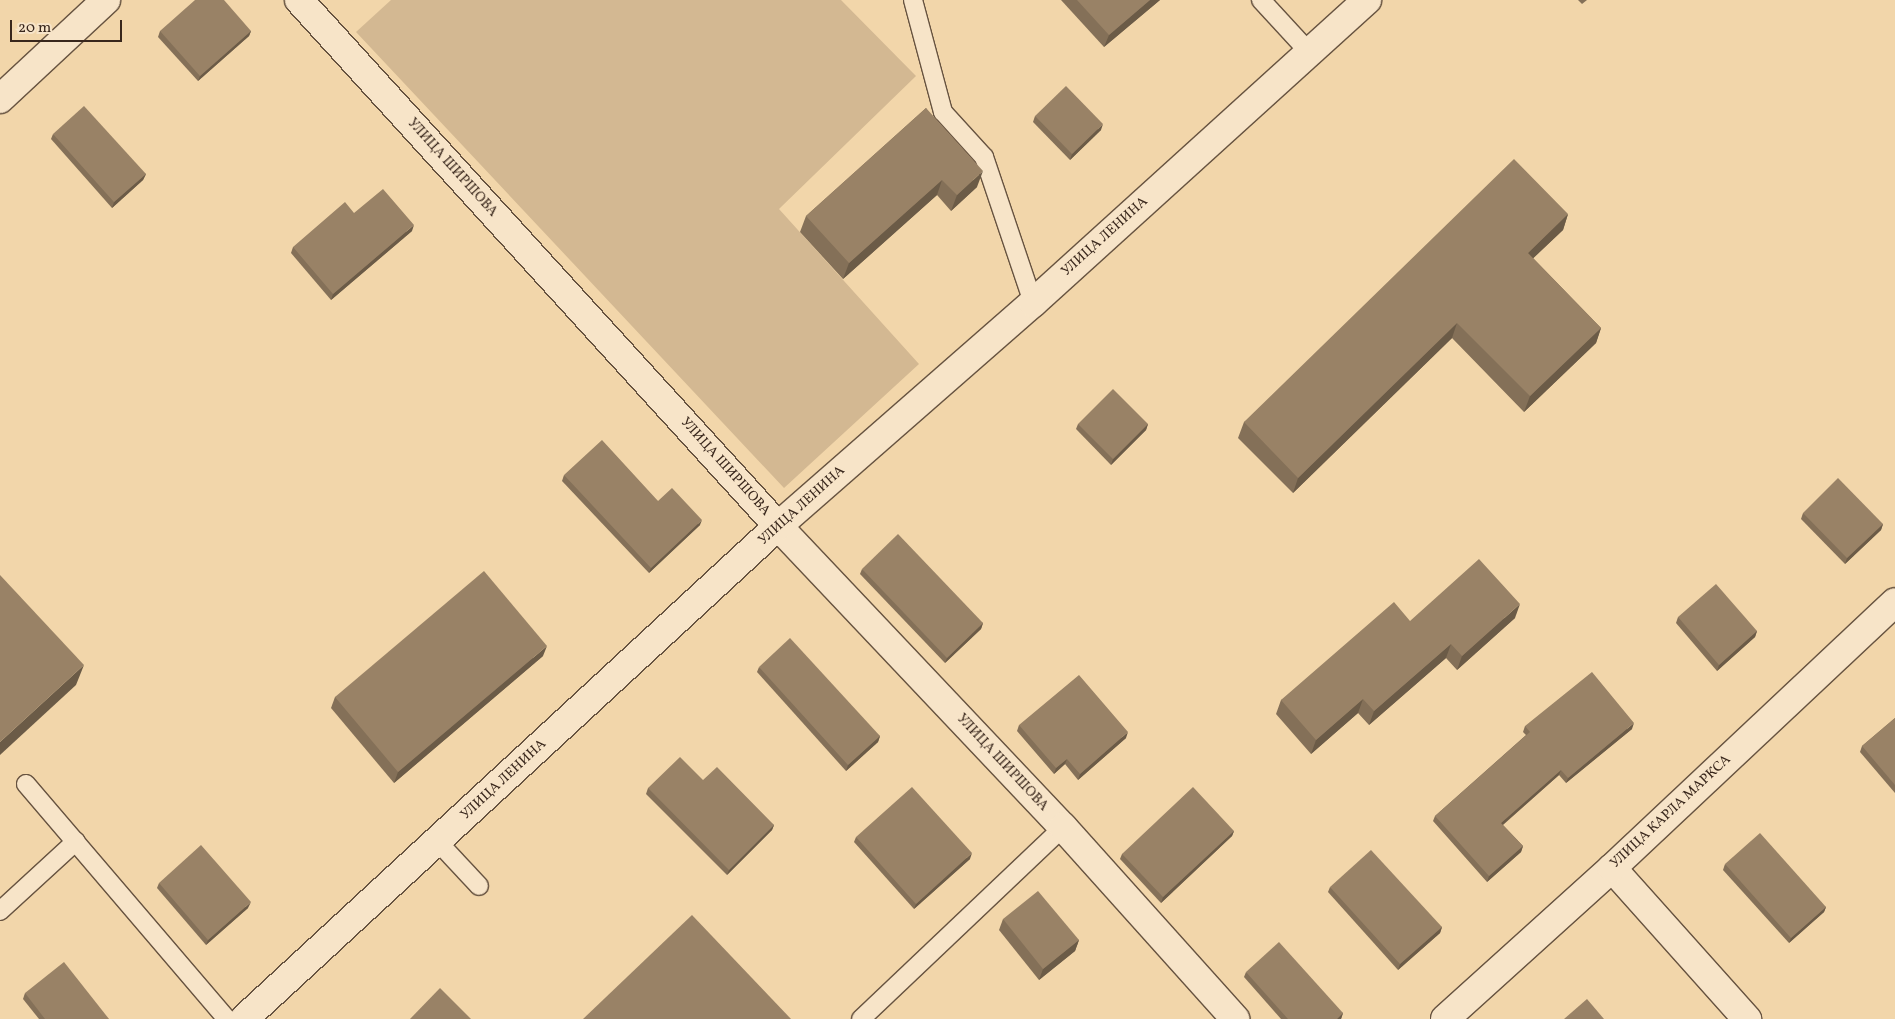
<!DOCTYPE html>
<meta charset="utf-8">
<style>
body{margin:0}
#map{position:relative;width:1895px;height:1019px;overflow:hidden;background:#f2d6aa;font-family:Vollkorn,serif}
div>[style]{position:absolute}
.green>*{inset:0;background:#d3b892}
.roads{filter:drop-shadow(1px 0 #675340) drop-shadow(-1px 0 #675340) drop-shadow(0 1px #675340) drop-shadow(0 -1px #675340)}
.lane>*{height:18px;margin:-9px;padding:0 9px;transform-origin:9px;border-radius:9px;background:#f7e4c8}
.street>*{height:28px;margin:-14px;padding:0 14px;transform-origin:14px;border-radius:14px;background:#f7e4c8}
.wall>*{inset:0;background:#847058}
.shaded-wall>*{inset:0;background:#6b5b47}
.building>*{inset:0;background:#998266}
span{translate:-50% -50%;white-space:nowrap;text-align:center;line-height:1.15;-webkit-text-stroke:5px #f7e4c8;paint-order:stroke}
.street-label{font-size:14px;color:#39271c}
.scale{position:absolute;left:10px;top:20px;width:112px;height:22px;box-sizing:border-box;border:2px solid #39271c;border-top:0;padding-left:6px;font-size:15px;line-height:18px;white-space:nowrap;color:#39271c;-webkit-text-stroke:4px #f7e4c8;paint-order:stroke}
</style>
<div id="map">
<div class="green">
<div style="clip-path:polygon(391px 0,841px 0,916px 76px,779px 209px,919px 364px,784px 488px,356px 32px)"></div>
</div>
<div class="roads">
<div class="lane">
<div style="left:913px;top:0;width:116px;rotate:75deg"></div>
<div style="left:943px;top:112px;width:61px;rotate:47.7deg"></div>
<div style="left:984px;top:157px;width:154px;rotate:71.4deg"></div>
<div style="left:1261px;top:0;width:71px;rotate:47.3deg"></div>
<div style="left:26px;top:784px;width:309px;rotate:49.5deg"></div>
<div style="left:438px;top:842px;width:60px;rotate:47deg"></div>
<div style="left:0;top:911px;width:103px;rotate:-42.6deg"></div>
<div style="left:861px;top:1019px;width:279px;rotate:-43.5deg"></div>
</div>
<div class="street">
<div style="left:299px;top:0;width:711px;rotate:47.68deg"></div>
<div style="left:778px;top:526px;width:415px;rotate:46.6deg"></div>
<div style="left:1063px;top:827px;width:258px;rotate:48.1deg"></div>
<div style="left:0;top:99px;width:145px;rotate:-43deg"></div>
<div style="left:1612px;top:868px;width:203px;rotate:48.2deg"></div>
<div style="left:244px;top:1019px;width:727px;rotate:-42.71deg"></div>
<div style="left:778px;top:526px;width:339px;rotate:-41.2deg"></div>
<div style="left:1033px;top:303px;width:451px;rotate:-42.2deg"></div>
<div style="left:1445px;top:1019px;width:225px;rotate:-42.1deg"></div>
<div style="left:1612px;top:868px;width:388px;rotate:-43.2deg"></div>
</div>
</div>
<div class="wall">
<div style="clip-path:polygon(1061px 0,1160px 0,1104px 47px)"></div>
<div style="clip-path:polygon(1578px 0,1587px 0,1582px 4px)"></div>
<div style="clip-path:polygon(160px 31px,251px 31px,249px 36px,198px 81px,158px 37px)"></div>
<div style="clip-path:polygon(926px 108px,977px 187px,951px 211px,937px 195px,843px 279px,800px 232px,806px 216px)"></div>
<div style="clip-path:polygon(1035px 116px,1101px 130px,1070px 160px,1033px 122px)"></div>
<div style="clip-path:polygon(53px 134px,146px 174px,143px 180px,112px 208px,51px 139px)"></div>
<div style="clip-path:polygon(1568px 214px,1563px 230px,1533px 258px,1601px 328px,1596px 343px,1524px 412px,1452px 338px,1293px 493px,1238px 438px,1244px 422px)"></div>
<div style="clip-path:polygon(412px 231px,331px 300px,291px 253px,293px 247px)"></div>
<div style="clip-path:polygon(1078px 424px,1148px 424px,1146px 430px,1111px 465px,1076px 429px)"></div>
<div style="clip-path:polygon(564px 475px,658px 501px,700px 525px,649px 573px,562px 481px)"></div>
<div style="clip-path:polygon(1803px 513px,1883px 524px,1881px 530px,1845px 564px,1801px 519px)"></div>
<div style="clip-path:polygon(862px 569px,983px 623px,981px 629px,945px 663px,860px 574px)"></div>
<div style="clip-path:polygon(1678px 617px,1757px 631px,1755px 637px,1717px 671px,1676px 623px)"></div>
<div style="clip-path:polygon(1515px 618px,1457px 670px,1446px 658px,1369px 725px,1358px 713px,1311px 754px,1276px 714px,1281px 700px,1410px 621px)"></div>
<div style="clip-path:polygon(543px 656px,394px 783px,331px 708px,335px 697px)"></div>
<div style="clip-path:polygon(759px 667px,880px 736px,878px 742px,846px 771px,757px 672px)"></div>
<div style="clip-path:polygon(1895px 718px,1895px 793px,1860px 752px,1862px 746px)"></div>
<div style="clip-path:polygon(1019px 725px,1126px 738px,1078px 780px,1065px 764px,1054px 774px,1017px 731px)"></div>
<div style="clip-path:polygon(1525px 726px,1632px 729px,1566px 783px,1559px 775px,1503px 825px,1523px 846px,1521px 852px,1487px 882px,1433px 821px,1435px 816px,1526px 735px,1523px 732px)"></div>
<div style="clip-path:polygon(703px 780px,774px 825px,772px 830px,727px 875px,646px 794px,648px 788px)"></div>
<div style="clip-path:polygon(1234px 831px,1232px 836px,1161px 903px,1120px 859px,1122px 854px)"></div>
<div style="clip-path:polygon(856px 837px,970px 859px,914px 909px,854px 842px)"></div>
<div style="clip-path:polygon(1725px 864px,1826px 907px,1824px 912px,1789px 943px,1723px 870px)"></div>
<div style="clip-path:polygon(159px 883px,248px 908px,206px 945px,157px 888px)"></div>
<div style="clip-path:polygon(1330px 887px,1442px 927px,1440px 933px,1398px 970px,1328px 892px)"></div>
<div style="clip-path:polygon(1003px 919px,1079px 940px,1075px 951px,1039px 980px,999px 930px)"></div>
<div style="clip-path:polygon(1246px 972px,1343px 1013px,1341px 1019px,1281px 1019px,1244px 977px)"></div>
<div style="clip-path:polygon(25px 993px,109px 1019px,39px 1019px,23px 999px)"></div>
</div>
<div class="shaded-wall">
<div style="clip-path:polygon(1150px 0,1160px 0,1104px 47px,1109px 35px)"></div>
<div style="clip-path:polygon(251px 31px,249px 36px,198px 81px,200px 76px)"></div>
<div style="clip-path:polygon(1103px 124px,1101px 130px,1070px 160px,1072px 154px)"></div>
<div style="clip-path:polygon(983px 171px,977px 187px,951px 211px,957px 195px)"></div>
<div style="clip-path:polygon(146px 174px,143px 180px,112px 208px,114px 202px)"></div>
<div style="clip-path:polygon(942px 180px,937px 195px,843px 279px,849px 263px)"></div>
<div style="clip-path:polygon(1568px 214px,1563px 230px,1523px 268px,1528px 253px)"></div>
<div style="clip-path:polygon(414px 225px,412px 231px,331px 300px,333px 294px)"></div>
<div style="clip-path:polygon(1457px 323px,1452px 338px,1293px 493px,1298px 478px)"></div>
<div style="clip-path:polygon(1601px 328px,1596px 343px,1524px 412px,1530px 396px)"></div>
<div style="clip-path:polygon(1148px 424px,1146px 430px,1111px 465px,1113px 459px)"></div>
<div style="clip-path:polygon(702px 520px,700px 525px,649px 573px,651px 568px)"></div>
<div style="clip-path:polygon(1883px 524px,1881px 530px,1845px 564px,1847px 558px)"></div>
<div style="clip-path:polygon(1520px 604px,1515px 618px,1457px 670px,1462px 656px)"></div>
<div style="clip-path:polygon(983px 623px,981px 629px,945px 663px,947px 658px)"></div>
<div style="clip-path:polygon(1757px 631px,1755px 637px,1717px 671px,1719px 665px)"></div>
<div style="clip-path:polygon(1451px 644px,1446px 658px,1369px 725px,1374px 711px)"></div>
<div style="clip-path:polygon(547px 646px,543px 656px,394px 783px,398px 772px)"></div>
<div style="clip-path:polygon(84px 665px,76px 685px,0 755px,0 742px)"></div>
<div style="clip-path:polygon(1363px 699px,1358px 713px,1311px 754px,1316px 740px)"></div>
<div style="clip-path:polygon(1634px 723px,1632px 729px,1566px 783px,1568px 778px)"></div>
<div style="clip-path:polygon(1128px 732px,1126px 738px,1078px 780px,1080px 774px)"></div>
<div style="clip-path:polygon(880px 736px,878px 742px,846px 771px,848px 765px)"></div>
<div style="clip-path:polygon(1067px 759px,1065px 764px,1054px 774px,1056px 768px)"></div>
<div style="clip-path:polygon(1561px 770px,1559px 775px,1499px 828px,1501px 823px)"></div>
<div style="clip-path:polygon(774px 825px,772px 830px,727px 875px,729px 870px)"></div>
<div style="clip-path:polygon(1234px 831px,1232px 836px,1161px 903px,1163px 897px)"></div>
<div style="clip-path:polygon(1523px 846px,1521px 852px,1487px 882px,1489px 876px)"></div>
<div style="clip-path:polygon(972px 853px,970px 859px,914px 909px,916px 904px)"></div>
<div style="clip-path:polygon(251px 902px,248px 908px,206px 945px,208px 940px)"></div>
<div style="clip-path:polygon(1826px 907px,1824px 912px,1789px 943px,1791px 938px)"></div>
<div style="clip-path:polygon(1442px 927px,1440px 933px,1398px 970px,1400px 964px)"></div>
<div style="clip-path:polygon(1079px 940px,1075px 951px,1039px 980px,1043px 969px)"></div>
<div style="clip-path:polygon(1343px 1013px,1341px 1019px,1337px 1019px)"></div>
</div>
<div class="building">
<div style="clip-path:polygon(195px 0,224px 0,251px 31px,200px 76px,160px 31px)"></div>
<div style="clip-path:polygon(1077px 0,1150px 0,1109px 35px)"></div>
<div style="clip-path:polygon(1066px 86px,1103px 124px,1072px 154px,1035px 116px)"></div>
<div style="clip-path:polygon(84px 106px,146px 174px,114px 202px,53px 134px)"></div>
<div style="clip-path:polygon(926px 108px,983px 171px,957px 195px,942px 180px,849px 263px,806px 216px)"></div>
<div style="clip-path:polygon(1514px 159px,1568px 214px,1528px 253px,1601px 328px,1530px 396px,1457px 323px,1298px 478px,1244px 422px)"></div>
<div style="clip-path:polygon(383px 189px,414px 225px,333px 294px,293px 247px,345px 202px,354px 213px)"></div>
<div style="clip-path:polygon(1113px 389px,1148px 424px,1113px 459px,1078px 424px)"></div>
<div style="clip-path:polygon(602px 440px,658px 501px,672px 488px,702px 520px,651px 568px,564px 475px)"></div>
<div style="clip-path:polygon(1838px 478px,1883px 524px,1847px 558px,1803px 513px)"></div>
<div style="clip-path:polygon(898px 534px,983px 623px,947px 658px,862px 569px)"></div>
<div style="clip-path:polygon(1479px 559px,1520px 604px,1462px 656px,1451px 644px,1374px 711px,1363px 699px,1316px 740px,1281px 700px,1394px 602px,1410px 621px)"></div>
<div style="clip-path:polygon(484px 571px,547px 646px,398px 772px,335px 697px)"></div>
<div style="clip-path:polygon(0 575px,84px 665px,0 742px)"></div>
<div style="clip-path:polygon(1716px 584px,1757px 631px,1719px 665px,1678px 617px)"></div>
<div style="clip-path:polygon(790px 638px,880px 736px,848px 765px,759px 667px)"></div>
<div style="clip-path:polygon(1592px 672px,1634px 723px,1568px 778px,1561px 770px,1501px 823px,1523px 846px,1489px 876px,1435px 816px,1530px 732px,1525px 726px)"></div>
<div style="clip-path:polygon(1079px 675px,1128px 732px,1080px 774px,1067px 759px,1056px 768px,1019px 725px)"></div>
<div style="clip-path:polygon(1895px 718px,1895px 785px,1862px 746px)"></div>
<div style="clip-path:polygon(680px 757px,703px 780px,717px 767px,774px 825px,729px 870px,648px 788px)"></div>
<div style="clip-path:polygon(912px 787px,972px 853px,916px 904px,856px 837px)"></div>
<div style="clip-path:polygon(1193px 787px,1234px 831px,1163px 897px,1122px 854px)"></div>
<div style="clip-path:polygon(1760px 833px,1826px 907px,1791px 938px,1725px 864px)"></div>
<div style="clip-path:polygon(201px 845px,251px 902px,208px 940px,159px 883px)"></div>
<div style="clip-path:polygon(1371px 850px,1442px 927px,1400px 964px,1330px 887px)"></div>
<div style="clip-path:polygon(1038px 891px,1079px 940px,1043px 969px,1003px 919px)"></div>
<div style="clip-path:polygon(692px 915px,791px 1019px,583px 1019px)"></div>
<div style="clip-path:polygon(1279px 942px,1343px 1013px,1337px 1019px,1288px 1019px,1246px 972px)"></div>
<div style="clip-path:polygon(64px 962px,109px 1019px,45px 1019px,25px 993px)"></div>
<div style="clip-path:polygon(440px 988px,471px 1019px,410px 1019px)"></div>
<div style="clip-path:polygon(1587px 999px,1604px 1019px,1564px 1019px)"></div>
</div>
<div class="street-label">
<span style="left:452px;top:168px;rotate:48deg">УЛИЦА ШИРШОВА</span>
<span style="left:1105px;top:237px;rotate:-42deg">УЛИЦА ЛЕНИНА</span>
<span style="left:725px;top:467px;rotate:48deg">УЛИЦА ШИРШОВА</span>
<span style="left:802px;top:506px;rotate:-42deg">УЛИЦА ЛЕНИНА</span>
<span style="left:1002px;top:763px;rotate:47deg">УЛИЦА ШИРШОВА</span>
<span style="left:504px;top:780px;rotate:-43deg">УЛИЦА ЛЕНИНА</span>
<span style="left:1671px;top:812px;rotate:-43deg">УЛИЦА КАРЛА МАРКСА</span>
</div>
<div class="scale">20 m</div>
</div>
